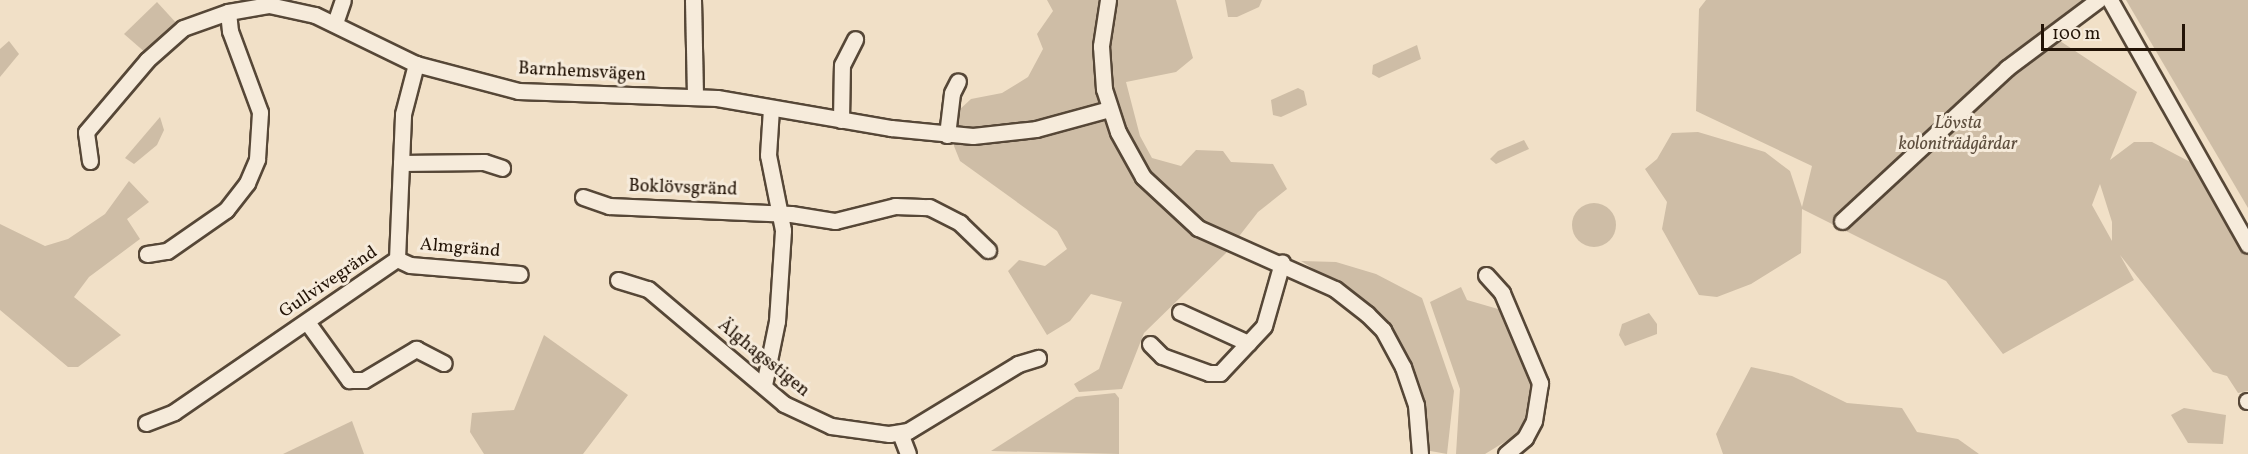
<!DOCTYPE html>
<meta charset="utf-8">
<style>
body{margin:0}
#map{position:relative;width:2248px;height:454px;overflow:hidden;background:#f1e0c7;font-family:Vollkorn,serif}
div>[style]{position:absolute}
.green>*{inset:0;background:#cebda6}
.round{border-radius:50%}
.roads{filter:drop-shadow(2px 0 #564737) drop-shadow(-2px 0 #564737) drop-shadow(0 2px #564737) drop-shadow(0 -2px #564737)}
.minor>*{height:15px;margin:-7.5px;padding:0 7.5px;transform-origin:7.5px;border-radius:7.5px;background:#f6ebdb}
span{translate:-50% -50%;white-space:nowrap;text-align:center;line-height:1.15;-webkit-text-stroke:6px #f6ebdb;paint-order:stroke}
.street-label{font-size:18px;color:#231407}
.park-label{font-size:18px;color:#5f4f3f;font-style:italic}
.scale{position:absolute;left:2041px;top:24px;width:144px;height:27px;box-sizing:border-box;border:3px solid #231407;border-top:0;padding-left:8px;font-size:18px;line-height:21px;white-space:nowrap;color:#231407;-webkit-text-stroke:4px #f6ebdb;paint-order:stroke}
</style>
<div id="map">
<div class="green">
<div style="clip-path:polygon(1047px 0,1176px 0,1193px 58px,1176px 72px,1126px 82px,1140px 136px,1152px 158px,1181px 166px,1196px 150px,1223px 151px,1231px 162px,1273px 164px,1287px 189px,1258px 212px,1226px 253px,1144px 333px,1122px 389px,1079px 392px,1074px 384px,1099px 369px,1122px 302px,1091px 294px,1070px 321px,1047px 335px,1008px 271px,1019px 260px,1045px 266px,1067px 249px,1057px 231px,960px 161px,954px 146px,958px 111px,971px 99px,1002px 93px,1028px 77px,1043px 49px,1037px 34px,1053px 11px)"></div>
<div style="clip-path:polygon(1225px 0,1262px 0,1259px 7px,1237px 17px,1228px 17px)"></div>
<div style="clip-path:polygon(evenodd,1706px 0,2086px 0,2045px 31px,2137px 92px,2110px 160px,2134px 142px,2152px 142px,2196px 165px,2248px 248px,2248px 391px,2238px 393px,2227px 376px,2213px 372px,2120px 255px,2134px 280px,2003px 354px,1946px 281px,1802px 209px,1801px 253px,1751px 284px,1717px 297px,1699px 295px,1662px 229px,1667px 202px,1645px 169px,1657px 159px,1672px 133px,1698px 132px,1765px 152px,1790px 171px,1802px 207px,1812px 166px,1696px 111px,1699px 9px,1706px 0,2100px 184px,2112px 222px,2112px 241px,2092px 205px,2100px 184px)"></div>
<div style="clip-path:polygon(2126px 0,2248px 0,2248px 208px)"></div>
<div style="clip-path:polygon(157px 2px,179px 26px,147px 54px,124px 34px)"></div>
<div style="clip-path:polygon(9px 41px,19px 54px,0 77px,0 49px)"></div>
<div style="clip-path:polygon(1417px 45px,1421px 59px,1379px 78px,1372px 74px,1373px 65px)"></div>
<div style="clip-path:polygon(1298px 88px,1304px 91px,1307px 105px,1281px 117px,1273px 115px,1271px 100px)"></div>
<div style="clip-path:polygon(160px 117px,164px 130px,157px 145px,134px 164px,125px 158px)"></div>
<div style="clip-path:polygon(1524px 140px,1529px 149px,1496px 164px,1490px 159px,1498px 151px)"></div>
<div style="clip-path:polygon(129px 181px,149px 202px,127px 219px,140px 239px,89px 277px,74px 297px,121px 335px,78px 367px,68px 367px,0 310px,0 224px,45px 246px,68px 239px,105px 214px)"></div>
<div class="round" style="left:1572px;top:203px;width:44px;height:44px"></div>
<div style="clip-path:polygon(1301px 261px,1336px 262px,1376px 274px,1422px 298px,1454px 391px,1447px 454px,1425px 450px,1419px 394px,1352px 293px)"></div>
<div style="clip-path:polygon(1461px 287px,1467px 300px,1505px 311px,1535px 388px,1521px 432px,1485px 454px,1456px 454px,1460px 389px,1430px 302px)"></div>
<div style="clip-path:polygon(1649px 313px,1657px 324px,1657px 334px,1625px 346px,1619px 335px,1622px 324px)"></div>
<div style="clip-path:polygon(544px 335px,628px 395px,583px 454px,484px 454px,470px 432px,472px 413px,514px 410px)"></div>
<div style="clip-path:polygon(1751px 367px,1792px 376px,1847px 403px,1902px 408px,1917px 432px,1958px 439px,1979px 454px,1723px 454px,1716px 434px)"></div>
<div style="clip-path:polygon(1115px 393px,1119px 398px,1119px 454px,991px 451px,1076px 397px)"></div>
<div style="clip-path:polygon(2184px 408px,2226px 415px,2223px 444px,2188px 443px,2171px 415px)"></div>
<div style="clip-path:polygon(352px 421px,364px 454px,283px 454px)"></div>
</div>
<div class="roads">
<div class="minor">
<div style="left:269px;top:0;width:5px;rotate:90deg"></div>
<div style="left:269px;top:5px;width:47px;rotate:12.3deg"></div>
<div style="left:315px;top:15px;width:112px;rotate:25.9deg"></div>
<div style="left:416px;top:64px;width:106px;rotate:14.8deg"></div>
<div style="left:518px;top:91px;width:199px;rotate:2deg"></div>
<div style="left:717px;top:98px;width:177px;rotate:9.8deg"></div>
<div style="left:891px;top:128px;width:82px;rotate:5.6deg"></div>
<div style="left:973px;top:136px;width:63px;rotate:-6.3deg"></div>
<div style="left:1036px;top:129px;width:76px;rotate:-15.3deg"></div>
<div style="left:693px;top:0;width:96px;rotate:88.8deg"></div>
<div style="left:1108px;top:0;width:47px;rotate:98.7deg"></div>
<div style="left:1101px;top:46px;width:43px;rotate:86deg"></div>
<div style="left:1104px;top:89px;width:45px;rotate:72deg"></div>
<div style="left:1118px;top:132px;width:51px;rotate:60.9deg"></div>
<div style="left:1143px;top:177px;width:75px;rotate:42.8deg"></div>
<div style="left:1198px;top:228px;width:150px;rotate:24deg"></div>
<div style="left:1335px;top:289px;width:41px;rotate:38deg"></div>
<div style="left:1367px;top:314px;width:23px;rotate:45deg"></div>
<div style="left:1383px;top:330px;width:42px;rotate:61.6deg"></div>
<div style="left:1403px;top:367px;width:40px;rotate:71.1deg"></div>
<div style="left:1416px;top:405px;width:49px;rotate:85.3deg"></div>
<div style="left:2110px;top:0;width:281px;rotate:60.6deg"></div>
<div style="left:335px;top:23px;width:24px;rotate:-71deg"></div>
<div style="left:841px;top:120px;width:55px;rotate:-89deg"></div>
<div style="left:842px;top:65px;width:29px;rotate:-63deg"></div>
<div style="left:947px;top:135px;width:42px;rotate:-83.2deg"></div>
<div style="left:952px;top:93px;width:13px;rotate:-63deg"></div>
<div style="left:90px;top:161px;width:29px;rotate:-98deg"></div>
<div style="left:86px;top:132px;width:94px;rotate:-49.7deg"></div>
<div style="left:147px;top:60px;width:48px;rotate:-41.6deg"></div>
<div style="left:183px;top:28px;width:48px;rotate:-19.6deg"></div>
<div style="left:401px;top:163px;width:83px;rotate:-0.7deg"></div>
<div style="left:484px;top:162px;width:19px;rotate:18deg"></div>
<div style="left:583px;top:197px;width:28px;rotate:19deg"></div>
<div style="left:609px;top:206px;width:182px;rotate:2.5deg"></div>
<div style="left:791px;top:214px;width:45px;rotate:9deg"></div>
<div style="left:835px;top:221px;width:62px;rotate:-14deg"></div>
<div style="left:895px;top:206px;width:34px;rotate:2deg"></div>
<div style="left:929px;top:207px;width:35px;rotate:27deg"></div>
<div style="left:960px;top:223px;width:39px;rotate:44deg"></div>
<div style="left:1842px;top:221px;width:225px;rotate:-42.8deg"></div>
<div style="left:2007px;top:68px;width:114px;rotate:-36.8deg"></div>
<div style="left:147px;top:254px;width:20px;rotate:-9deg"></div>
<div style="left:167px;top:251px;width:72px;rotate:-34.8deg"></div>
<div style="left:226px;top:210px;width:34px;rotate:-52deg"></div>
<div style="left:247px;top:183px;width:26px;rotate:-67deg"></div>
<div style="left:257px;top:159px;width:47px;rotate:-86.3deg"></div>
<div style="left:260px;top:112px;width:86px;rotate:-110.3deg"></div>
<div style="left:230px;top:31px;width:19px;rotate:-96deg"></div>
<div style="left:228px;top:12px;width:42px;rotate:-9.7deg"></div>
<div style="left:397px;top:259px;width:14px;rotate:25deg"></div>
<div style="left:410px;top:265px;width:110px;rotate:4.7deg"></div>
<div style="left:1486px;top:275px;width:24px;rotate:48deg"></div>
<div style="left:1502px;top:293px;width:98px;rotate:67.1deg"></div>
<div style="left:1540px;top:383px;width:38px;rotate:99deg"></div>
<div style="left:1534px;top:421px;width:19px;rotate:118deg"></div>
<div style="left:1525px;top:438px;width:25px;rotate:140deg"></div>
<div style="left:618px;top:280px;width:31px;rotate:17deg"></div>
<div style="left:648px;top:289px;width:178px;rotate:40.2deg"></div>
<div style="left:784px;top:404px;width:52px;rotate:25.1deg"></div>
<div style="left:831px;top:426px;width:59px;rotate:7.9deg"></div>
<div style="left:889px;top:434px;width:19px;rotate:-9deg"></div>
<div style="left:908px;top:431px;width:129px;rotate:-31.3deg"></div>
<div style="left:1018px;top:364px;width:21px;rotate:-17deg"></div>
<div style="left:1180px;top:312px;width:75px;rotate:24.5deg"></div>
<div style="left:307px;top:322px;width:72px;rotate:54.1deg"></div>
<div style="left:349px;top:380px;width:15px"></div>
<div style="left:364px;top:380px;width:61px;rotate:-30.8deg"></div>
<div style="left:416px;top:349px;width:31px;rotate:27deg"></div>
<div style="left:1150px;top:344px;width:17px;rotate:45deg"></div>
<div style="left:1162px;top:356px;width:50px;rotate:19.9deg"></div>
<div style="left:1209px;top:373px;width:11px"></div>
<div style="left:1220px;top:373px;width:64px;rotate:-46.9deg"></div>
<div style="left:1264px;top:326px;width:66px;rotate:-74.1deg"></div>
<div style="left:764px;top:385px;width:65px;rotate:-78.5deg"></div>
<div style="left:777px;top:321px;width:91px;rotate:-86.2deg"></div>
<div style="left:783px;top:230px;width:76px;rotate:-101.3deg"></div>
<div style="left:768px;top:155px;width:47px;rotate:-86.3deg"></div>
<div style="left:2247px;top:401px;width:1px"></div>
<div style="left:146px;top:423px;width:30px;rotate:-21deg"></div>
<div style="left:174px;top:412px;width:270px;rotate:-34.5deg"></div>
<div style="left:397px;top:259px;width:145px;rotate:-87.6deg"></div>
<div style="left:403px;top:114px;width:52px;rotate:-75.4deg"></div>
<div style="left:900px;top:433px;width:22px;rotate:69deg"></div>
</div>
</div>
<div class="street-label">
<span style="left:582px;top:73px;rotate:3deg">Barnhemsvägen</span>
<span style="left:683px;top:189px;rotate:2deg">Boklövsgränd</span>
<span style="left:460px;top:249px;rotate:5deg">Almgränd</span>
<span style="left:329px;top:283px;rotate:-34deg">Gullvivegränd</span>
<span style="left:763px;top:359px;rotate:39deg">Älghagsstigen</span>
</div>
<div class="park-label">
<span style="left:1958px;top:135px">Lövsta<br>koloniträdgårdar</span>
</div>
<div class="scale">100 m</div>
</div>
